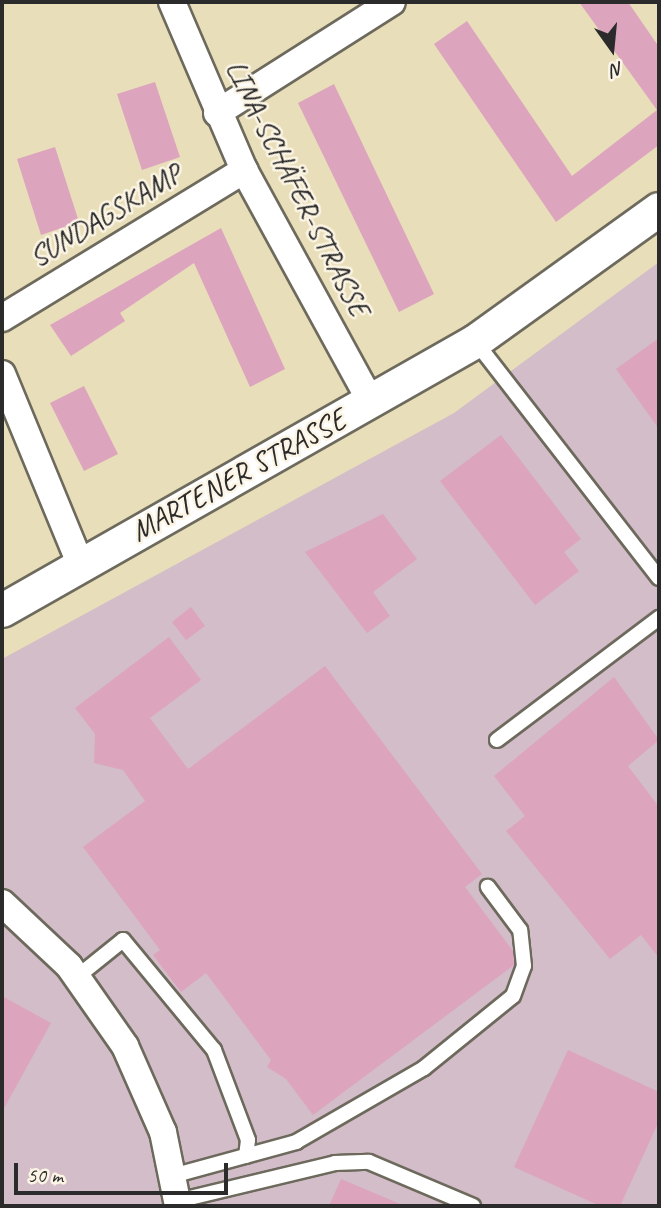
<!DOCTYPE html>
<meta charset="utf-8">
<style>
body{margin:0}
#map{position:relative;width:661px;height:1208px;overflow:hidden;background:#e8deb9;font-family:Caveat,sans-serif}
div>[style]{position:absolute}
.industrial>*{inset:0;background:#d2bdc8}
.building>*{inset:0;background:#dda4be}
.roads{filter:drop-shadow(2px 0 #6d6a5d) drop-shadow(-2px 0 #6d6a5d) drop-shadow(0 2px #6d6a5d) drop-shadow(0 -2px #6d6a5d)}
.service>*{height:14px;margin:-7px;padding:0 7px;transform-origin:7px;border-radius:7px;background:#fff}
.minor>*{height:26px;margin:-13px;padding:0 13px;transform-origin:13px;border-radius:13px;background:#fff}
.tertiary>*{height:33px;margin:-16.5px;padding:0 16.5px;transform-origin:16.5px;border-radius:16.5px;background:#fff}
span{translate:-50% -50%;white-space:nowrap;text-align:center;line-height:1.15;-webkit-text-stroke:5px #fcf5e5;paint-order:stroke}
.street-label{font-size:30px;color:#2b2b2b}
.frame{position:absolute;inset:0;border:4px solid #2b2b2b;pointer-events:none}
.north{position:absolute;left:577px;top:14px;width:70px;height:70px;-webkit-text-stroke:5px #fcf5e5;paint-order:stroke;rotate:165deg;font-size:19px;font-weight:700;line-height:28px;text-align:center;color:#2b2b2b}
.north::after{content:'';display:block;margin:auto;width:24px;height:32px;background:#2b2b2b;clip-path:polygon(50% 0,100% 100%,50% 72%,0 100%)}
.scale{position:absolute;left:14px;top:1163px;width:214px;height:32px;box-sizing:border-box;border:4px solid #2b2b2b;border-top:0;padding-left:9px;font-size:21px;line-height:24px;white-space:nowrap;color:#2b2b2b;-webkit-text-stroke:5px #fcf5e5;paint-order:stroke}
</style>
<div id="map">
<div class="industrial">
<div style="clip-path:polygon(659px 262px,659px 1206px,2px 1206px,2px 659px,454px 413px)"></div>
</div>
<div class="building">
<div style="clip-path:polygon(579px 2px,628px 2px,659px 47px,659px 145px,556px 222px,434px 44px,467px 21px,572px 176px,657px 110px)"></div>
<div style="clip-path:polygon(155px 82px,180px 157px,142px 170px,117px 94px)"></div>
<div style="clip-path:polygon(334px 84px,434px 294px,399px 312px,298px 103px)"></div>
<div style="clip-path:polygon(55px 147px,79px 222px,41px 235px,17px 159px)"></div>
<div style="clip-path:polygon(221px 228px,285px 369px,250px 387px,194px 263px,120px 313px,125px 321px,71px 356px,50px 325px)"></div>
<div style="clip-path:polygon(659px 338px,659px 429px,616px 369px)"></div>
<div style="clip-path:polygon(84px 386px,118px 454px,84px 471px,50px 403px)"></div>
<div style="clip-path:polygon(501px 435px,581px 539px,564px 552px,579px 571px,535px 605px,440px 481px)"></div>
<div style="clip-path:polygon(383px 514px,417px 559px,373px 592px,390px 616px,367px 633px,305px 552px)"></div>
<div style="clip-path:polygon(191px 607px,205px 626px,186px 640px,172px 622px)"></div>
<div style="clip-path:polygon(169px 637px,201px 680px,150px 718px,188px 769px,325px 666px,482px 874px,465px 887px,513px 951px,514px 965px,313px 1115px,286px 1079px,267px 1067px,271px 1060px,206px 973px,181px 992px,153px 955px,160px 950px,83px 847px,145px 801px,123px 770px,94px 763px,95px 734px,75px 708px)"></div>
<div style="clip-path:polygon(614px 677px,659px 740px,628px 766px,659px 807px,659px 958px,641px 935px,610px 959px,506px 831px,525px 816px,494px 776px)"></div>
<div style="clip-path:polygon(2px 996px,51px 1023px,2px 1112px)"></div>
<div style="clip-path:polygon(568px 1050px,659px 1092px,659px 1121px,620px 1206px,600px 1206px,514px 1167px)"></div>
<div style="clip-path:polygon(341px 1179px,405px 1206px,329px 1206px)"></div>
</div>
<div class="roads">
<div class="service">
<div style="left:475px;top:341px;width:300px;rotate:52.2deg"></div>
<div style="left:497px;top:740px;width:203px;rotate:-37deg"></div>
<div style="left:77px;top:977px;width:59px;rotate:-38.8deg"></div>
<div style="left:123px;top:940px;width:143px;rotate:50.4deg"></div>
<div style="left:214px;top:1050px;width:96px;rotate:69.3deg"></div>
<div style="left:248px;top:1140px;width:16px;rotate:97deg"></div>
<div style="left:172px;top:1176px;width:129px;rotate:-15.3deg"></div>
<div style="left:296px;top:1142px;width:148px;rotate:-30deg"></div>
<div style="left:424px;top:1068px;width:114px;rotate:-39deg"></div>
<div style="left:513px;top:996px;width:32px;rotate:-70deg"></div>
<div style="left:524px;top:966px;width:36px;rotate:-96deg"></div>
<div style="left:520px;top:930px;width:54px;rotate:-126.7deg"></div>
<div style="left:177px;top:1201px;width:163px;rotate:-13.5deg"></div>
<div style="left:335px;top:1163px;width:34px;rotate:-2deg"></div>
<div style="left:369px;top:1162px;width:113px;rotate:22.9deg"></div>
</div>
<div class="minor">
<div style="left:172px;top:2px;width:183px;rotate:66.8deg"></div>
<div style="left:244px;top:170px;width:264px;rotate:61.3deg"></div>
<div style="left:217px;top:113px;width:207px;rotate:-32.4deg"></div>
<div style="left:2px;top:318px;width:284px;rotate:-31.4deg"></div>
<div style="left:2px;top:374px;width:204px;rotate:67.6deg"></div>
<div style="left:2px;top:903px;width:92px;rotate:43.2deg"></div>
<div style="left:69px;top:966px;width:98px;rotate:55deg"></div>
<div style="left:125px;top:1046px;width:94px;rotate:66.2deg"></div>
<div style="left:163px;top:1132px;width:76px;rotate:78.5deg"></div>
</div>
<div class="tertiary">
<div style="left:2px;top:610px;width:544px;rotate:-29.63deg"></div>
<div style="left:475px;top:341px;width:226px;rotate:-35.7deg"></div>
</div>
</div>
<div class="street-label">
<span style="left:298px;top:188px;rotate:63deg">LINA-SCHÄFER-STRASSE</span>
<span style="left:105px;top:215px;rotate:-31deg">SUNDAGSKAMP</span>
<span style="left:238px;top:475px;rotate:-29deg">MARTENER STRASSE</span>
</div>
<div class="frame"></div>
<div class="north">N</div>
<div class="scale">50 m</div>
</div>
